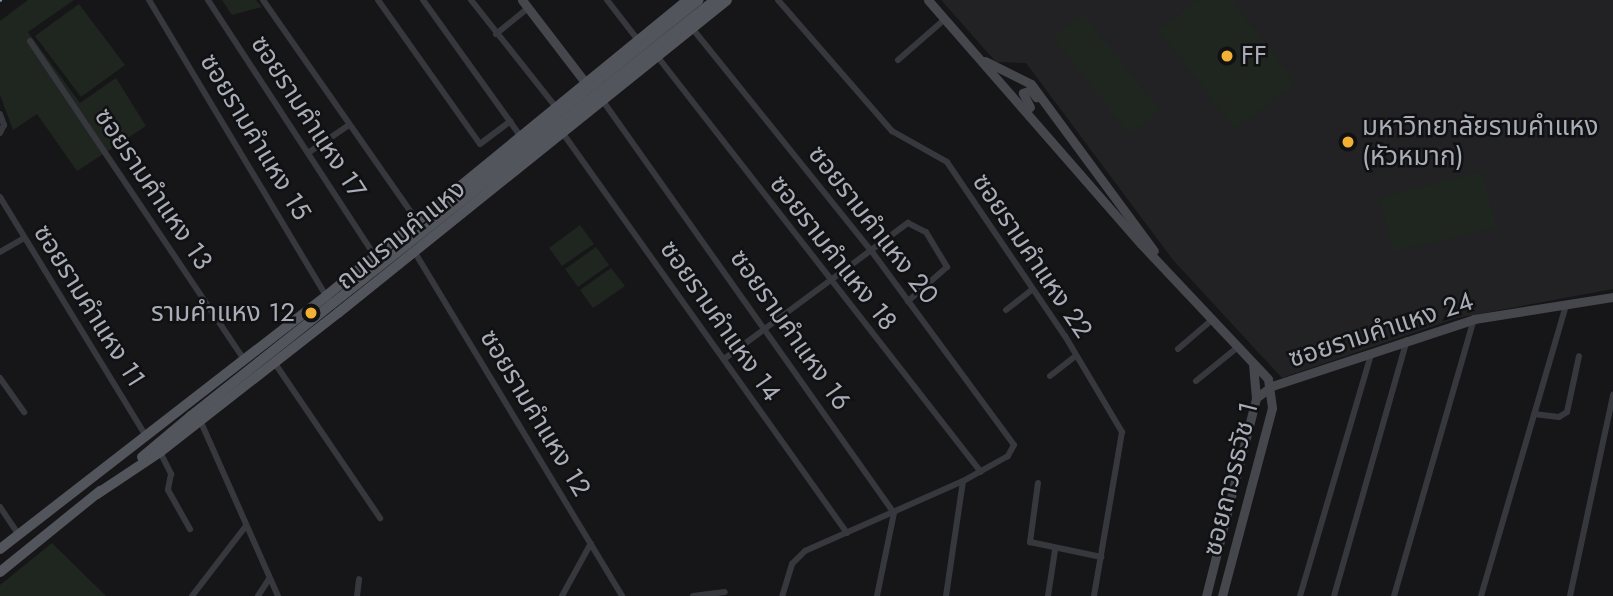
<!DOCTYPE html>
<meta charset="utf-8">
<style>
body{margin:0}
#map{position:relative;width:1613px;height:596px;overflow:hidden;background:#161618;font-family:Jost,"Noto Sans Thai",sans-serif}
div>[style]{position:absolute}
.built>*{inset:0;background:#222225}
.green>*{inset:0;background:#1e261f}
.ferry>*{height:2px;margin-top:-1px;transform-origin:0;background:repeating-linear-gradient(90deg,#7f9bb3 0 9px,transparent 0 16px)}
.street>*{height:6px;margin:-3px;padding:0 3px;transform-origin:3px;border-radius:3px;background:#37383d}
.secondary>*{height:9px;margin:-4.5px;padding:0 4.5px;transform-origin:4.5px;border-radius:4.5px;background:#45474d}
.primary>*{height:10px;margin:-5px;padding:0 5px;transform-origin:5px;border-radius:5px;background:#53555c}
.primary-bridge>*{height:10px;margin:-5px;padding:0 5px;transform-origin:5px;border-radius:5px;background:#53555c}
.dots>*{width:19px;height:19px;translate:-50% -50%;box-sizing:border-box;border:4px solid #111113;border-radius:50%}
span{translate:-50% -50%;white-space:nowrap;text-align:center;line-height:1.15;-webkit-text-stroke:5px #111113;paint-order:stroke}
.poi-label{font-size:26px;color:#a8adb8}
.left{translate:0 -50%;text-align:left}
.right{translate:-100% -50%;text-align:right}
.street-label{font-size:26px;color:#a8adb8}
</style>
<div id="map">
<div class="built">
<div style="clip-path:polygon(941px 0,1613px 0,1613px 289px,1457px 318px,1282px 378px,1173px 260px,1026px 63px,996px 62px)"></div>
</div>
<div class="green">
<div style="clip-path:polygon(28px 0,74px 0,28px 32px,80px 103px,116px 78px,146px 126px,77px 171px,37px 114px,13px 130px,0 95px,0 21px)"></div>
<div style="clip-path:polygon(222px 0,256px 0,262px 7px,232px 15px)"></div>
<div style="clip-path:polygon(1197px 0,1232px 0,1296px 83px,1235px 129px,1158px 30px)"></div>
<div style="clip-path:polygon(79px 4px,125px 65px,81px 97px,35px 36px)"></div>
<div style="clip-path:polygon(1083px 14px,1161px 111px,1130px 135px,1053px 37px)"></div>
<div style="clip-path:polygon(1482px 172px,1496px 227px,1393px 252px,1379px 197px)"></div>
<div style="clip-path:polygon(580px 225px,594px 244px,562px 266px,549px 248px)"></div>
<div style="clip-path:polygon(596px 247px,609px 265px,578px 287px,565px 269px)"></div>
<div style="clip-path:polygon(611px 268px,625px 286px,593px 308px,580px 290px)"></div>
<div style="clip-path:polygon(52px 543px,106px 596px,0 596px,0 585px)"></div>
</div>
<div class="ferry">
<div style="left:0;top:1px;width:2px;rotate:-27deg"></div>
</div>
<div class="street">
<div style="left:149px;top:0;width:345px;rotate:59.1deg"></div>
<div style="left:208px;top:0;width:306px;rotate:56.9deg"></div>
<div style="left:263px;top:0;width:267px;rotate:55.1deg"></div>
<div style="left:378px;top:0;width:176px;rotate:54.7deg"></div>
<div style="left:480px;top:144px;width:38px;rotate:-37deg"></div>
<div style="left:423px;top:0;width:165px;rotate:54.4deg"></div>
<div style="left:471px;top:0;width:135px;rotate:51.6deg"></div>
<div style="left:607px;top:0;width:51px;rotate:52.2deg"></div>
<div style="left:778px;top:0;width:174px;rotate:49deg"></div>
<div style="left:892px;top:131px;width:63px;rotate:29.4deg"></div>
<div style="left:947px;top:162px;width:210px;rotate:55.9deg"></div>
<div style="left:1065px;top:336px;width:112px;rotate:59.3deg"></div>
<div style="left:1122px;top:432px;width:166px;rotate:99.7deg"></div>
<div style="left:692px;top:28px;width:284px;rotate:51.2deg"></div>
<div style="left:870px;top:249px;width:243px;rotate:53.7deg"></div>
<div style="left:1014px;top:445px;width:13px;rotate:119deg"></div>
<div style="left:1008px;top:456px;width:51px;rotate:150.9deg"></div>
<div style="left:963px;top:481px;width:173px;rotate:156.1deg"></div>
<div style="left:805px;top:551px;width:18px;rotate:135deg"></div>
<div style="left:792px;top:564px;width:34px;rotate:107deg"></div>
<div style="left:496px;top:34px;width:41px;rotate:-39.1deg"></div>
<div style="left:30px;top:41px;width:383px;rotate:56.1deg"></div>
<div style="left:657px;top:56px;width:527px;rotate:52.09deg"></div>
<div style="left:898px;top:60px;width:62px;rotate:-41.1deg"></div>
<div style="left:603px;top:101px;width:504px;rotate:54.77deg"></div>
<div style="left:894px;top:513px;width:85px;rotate:101.6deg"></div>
<div style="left:0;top:114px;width:12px;rotate:70deg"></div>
<div style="left:4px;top:125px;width:9px;rotate:117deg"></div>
<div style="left:562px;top:132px;width:492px;rotate:54.6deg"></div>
<div style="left:308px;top:153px;width:50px;rotate:-34.3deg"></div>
<div style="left:0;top:197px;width:280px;rotate:58.6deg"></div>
<div style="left:414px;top:251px;width:403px;rotate:58.9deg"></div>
<div style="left:0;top:252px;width:28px;rotate:-30deg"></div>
<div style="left:1006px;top:310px;width:33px;rotate:-38deg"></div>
<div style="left:1178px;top:349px;width:46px;rotate:-40.6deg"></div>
<div style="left:724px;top:359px;width:229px;rotate:-36.5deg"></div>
<div style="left:908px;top:223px;width:20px;rotate:27deg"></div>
<div style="left:926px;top:232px;width:41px;rotate:59deg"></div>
<div style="left:947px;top:267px;width:52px;rotate:138.9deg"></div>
<div style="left:274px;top:362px;width:189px;rotate:55.8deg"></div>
<div style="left:1050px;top:376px;width:33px;rotate:-38deg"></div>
<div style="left:0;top:378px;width:42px;rotate:54.8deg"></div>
<div style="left:1196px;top:381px;width:55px;rotate:-39.1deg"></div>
<div style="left:1534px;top:414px;width:25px;rotate:7deg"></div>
<div style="left:1559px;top:417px;width:9px;rotate:-32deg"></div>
<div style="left:1567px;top:412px;width:57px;rotate:-77.9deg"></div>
<div style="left:200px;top:420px;width:193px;rotate:66.1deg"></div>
<div style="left:160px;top:452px;width:25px;rotate:63deg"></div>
<div style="left:171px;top:474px;width:16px;rotate:101deg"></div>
<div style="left:168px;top:490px;width:45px;rotate:60.6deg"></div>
<div style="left:1038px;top:483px;width:60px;rotate:97.7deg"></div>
<div style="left:1030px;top:542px;width:73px;rotate:11.9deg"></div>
<div style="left:0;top:507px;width:34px;rotate:56deg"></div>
<div style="left:192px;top:596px;width:88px;rotate:-52.4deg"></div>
<div style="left:258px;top:596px;width:20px;rotate:-57deg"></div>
<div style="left:357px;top:596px;width:17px;rotate:-83deg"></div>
<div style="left:562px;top:596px;width:60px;rotate:-61.3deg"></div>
<div style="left:693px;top:596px;width:32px;rotate:-7deg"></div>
<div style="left:946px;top:596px;width:116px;rotate:-81.6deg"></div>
<div style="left:1048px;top:596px;width:47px;rotate:-81.3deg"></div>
<div style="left:1300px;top:596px;width:251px;rotate:-73.6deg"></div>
<div style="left:1334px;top:596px;width:266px;rotate:-74.1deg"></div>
<div style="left:1394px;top:596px;width:288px;rotate:-73.9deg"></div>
<div style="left:1481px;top:596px;width:302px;rotate:-73.7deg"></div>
<div style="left:1570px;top:596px;width:206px;rotate:-77.9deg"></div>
</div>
<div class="secondary">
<div style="left:522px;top:0;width:103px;rotate:52.5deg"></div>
<div style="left:928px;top:0;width:324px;rotate:48.9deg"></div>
<div style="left:1141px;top:244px;width:185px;rotate:46.7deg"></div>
<div style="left:1268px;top:379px;width:29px;rotate:82deg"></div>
<div style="left:1272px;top:408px;width:195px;rotate:104.9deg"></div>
<div style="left:985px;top:61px;width:51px;rotate:26.6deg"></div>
<div style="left:1031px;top:84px;width:207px;rotate:53.6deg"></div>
<div style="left:1030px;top:107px;width:16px;rotate:-117deg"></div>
<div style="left:1023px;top:93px;width:9px;rotate:-21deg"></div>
<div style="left:1031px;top:90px;width:9px;rotate:54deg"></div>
<div style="left:1256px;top:398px;width:20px;rotate:-37deg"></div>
<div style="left:1272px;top:386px;width:213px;rotate:-18.3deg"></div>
<div style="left:1474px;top:319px;width:141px;rotate:-9deg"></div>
<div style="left:1206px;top:596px;width:204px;rotate:-75.8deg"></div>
<div style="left:1256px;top:398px;width:33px;rotate:-95deg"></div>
</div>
<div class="primary">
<div style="left:434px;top:212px;width:339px;rotate:-38.7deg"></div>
<div style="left:142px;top:457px;width:64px;rotate:-39.9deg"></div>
<div style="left:97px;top:494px;width:76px;rotate:-33.7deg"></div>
<div style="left:160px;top:452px;width:226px;rotate:-38deg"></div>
<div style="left:338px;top:313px;width:499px;rotate:-38.8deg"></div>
<div style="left:0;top:549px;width:413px;rotate:-37.8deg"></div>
<div style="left:326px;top:296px;width:467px;rotate:-39.3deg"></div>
<div style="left:0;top:572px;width:129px;rotate:-39deg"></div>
</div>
<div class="primary-bridge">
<div style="left:191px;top:416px;width:669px;rotate:-38.45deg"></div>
</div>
<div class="dots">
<div style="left:1227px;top:56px;background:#f2b134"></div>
<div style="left:1348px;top:142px;background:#f2b134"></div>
<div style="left:311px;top:313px;background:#f2b134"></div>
</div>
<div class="poi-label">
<span class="left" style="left:1241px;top:56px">FF</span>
<span class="left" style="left:1362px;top:142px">มหาวิทยาลัยรามคำแหง<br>(หัวหมาก)</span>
<span class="right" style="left:295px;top:313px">รามคำแหง 12</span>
</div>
<div class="street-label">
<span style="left:308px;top:117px;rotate:57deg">ซอยรามคำแหง 17</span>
<span style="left:255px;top:137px;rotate:59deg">ซอยรามคำแหง 15</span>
<span style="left:153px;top:189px;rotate:56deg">ซอยรามคำแหง 13</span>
<span style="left:873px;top:225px;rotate:52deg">ซอยรามคำแหง 20</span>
<span style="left:401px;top:235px;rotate:-39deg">ถนนรามคำแหง</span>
<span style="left:833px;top:253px;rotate:52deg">ซอยรามคำแหง 18</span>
<span style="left:1032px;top:256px;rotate:56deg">ซอยรามคำแหง 22</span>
<span style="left:89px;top:306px;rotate:58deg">ซอยรามคำแหง 11</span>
<span style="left:720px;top:321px;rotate:55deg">ซอยรามคำแหง 14</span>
<span style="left:790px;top:330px;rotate:55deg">ซอยรามคำแหง 16</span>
<span style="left:1381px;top:330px;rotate:-18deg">ซอยรามคำแหง 24</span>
<span style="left:535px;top:413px;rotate:59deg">ซอยรามคำแหง 12</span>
<span style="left:1231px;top:479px;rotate:-76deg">ซอยถาวรธวัช 1</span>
</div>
</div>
